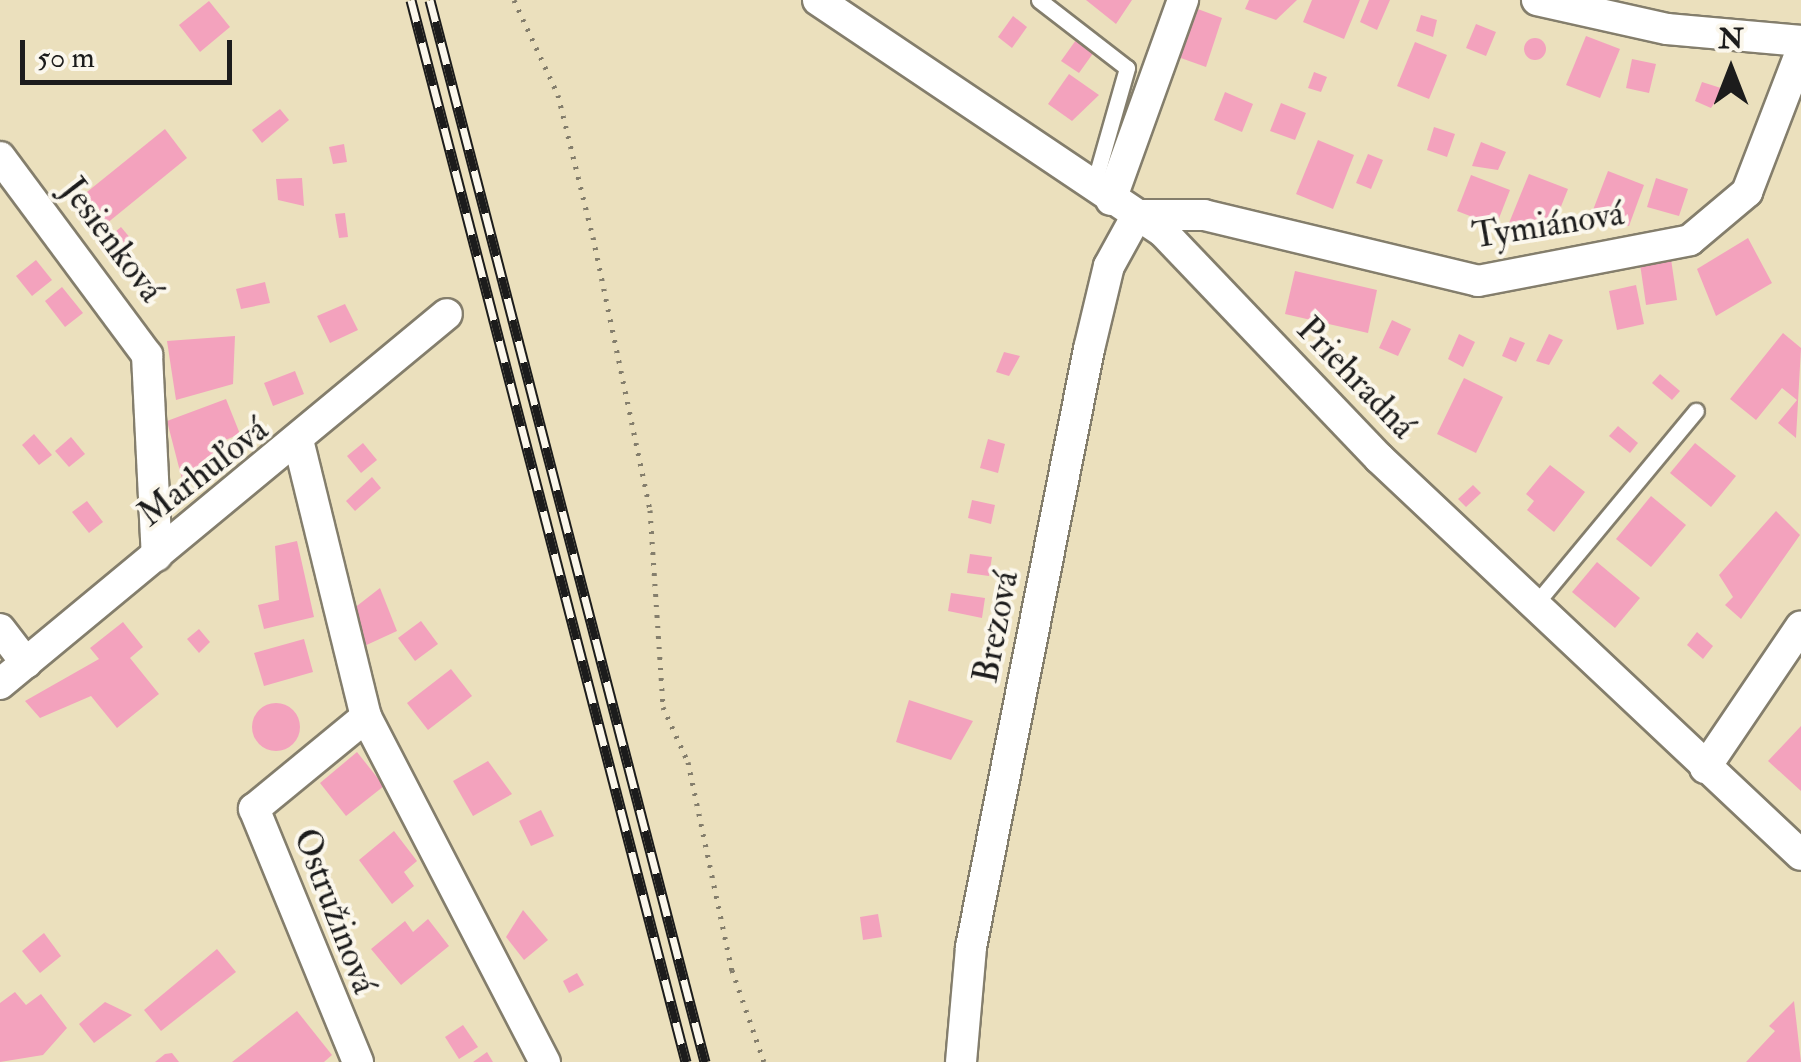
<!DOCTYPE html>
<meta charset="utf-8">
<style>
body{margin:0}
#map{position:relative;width:1801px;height:1062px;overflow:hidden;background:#ebe0bd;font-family:"IM FELL Double Pica",serif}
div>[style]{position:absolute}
.building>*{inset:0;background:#f3a2bd}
.round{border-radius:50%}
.path>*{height:5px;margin-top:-2.5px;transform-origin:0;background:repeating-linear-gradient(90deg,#847e6c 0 2.5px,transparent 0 10.5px)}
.roads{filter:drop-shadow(2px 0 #847e6c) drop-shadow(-2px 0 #847e6c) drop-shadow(0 2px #847e6c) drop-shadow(0 -2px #847e6c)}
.lane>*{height:15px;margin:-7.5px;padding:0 7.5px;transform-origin:7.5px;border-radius:7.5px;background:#fff}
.street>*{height:30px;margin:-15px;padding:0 15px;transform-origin:15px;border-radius:15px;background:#fff}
.rail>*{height:11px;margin-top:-5.5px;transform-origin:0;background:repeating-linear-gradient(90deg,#fbf7ec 0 22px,#1c1c1c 0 44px);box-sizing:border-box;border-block:2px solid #1c1c1c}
span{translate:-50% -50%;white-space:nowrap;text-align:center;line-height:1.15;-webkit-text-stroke:8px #fbf7ec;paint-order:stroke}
.street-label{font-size:35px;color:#1c1c1c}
.north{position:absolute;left:1681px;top:20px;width:100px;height:100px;-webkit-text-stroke:8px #fbf7ec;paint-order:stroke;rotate:0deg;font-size:28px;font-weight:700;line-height:40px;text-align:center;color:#1c1c1c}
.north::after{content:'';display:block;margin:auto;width:35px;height:45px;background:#1c1c1c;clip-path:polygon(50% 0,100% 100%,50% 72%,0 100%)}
.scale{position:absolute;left:20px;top:40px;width:212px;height:45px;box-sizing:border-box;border:5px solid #1c1c1c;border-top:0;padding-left:12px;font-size:30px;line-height:35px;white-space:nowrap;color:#1c1c1c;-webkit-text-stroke:8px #fbf7ec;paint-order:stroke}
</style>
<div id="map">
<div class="building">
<div style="clip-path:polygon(1086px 0,1132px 0,1116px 24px)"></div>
<div style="clip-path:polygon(1249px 0,1297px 0,1276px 20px,1245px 9px)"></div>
<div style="clip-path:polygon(1312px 0,1360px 0,1344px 39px,1303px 22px)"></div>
<div style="clip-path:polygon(1369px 0,1390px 0,1377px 30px,1360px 22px)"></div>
<div style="clip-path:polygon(209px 1px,230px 27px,200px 52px,179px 25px)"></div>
<div style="clip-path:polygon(1195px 8px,1222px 18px,1206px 67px,1178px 57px)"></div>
<div style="clip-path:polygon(1421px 15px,1437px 20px,1433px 37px,1416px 31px)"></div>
<div style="clip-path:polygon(1013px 16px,1027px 27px,1012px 48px,998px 37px)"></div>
<div style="clip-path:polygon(1476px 24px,1496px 32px,1486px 56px,1466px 48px)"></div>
<div style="clip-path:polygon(1586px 36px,1620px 49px,1600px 98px,1566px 85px)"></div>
<div class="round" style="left:1524px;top:38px;width:22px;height:22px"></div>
<div style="clip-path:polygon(1076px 40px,1094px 52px,1079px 73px,1061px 61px)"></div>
<div style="clip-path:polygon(1415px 42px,1447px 55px,1429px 99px,1397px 86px)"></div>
<div style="clip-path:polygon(1632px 59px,1656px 64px,1649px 93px,1626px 88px)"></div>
<div style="clip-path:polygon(1314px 72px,1327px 77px,1321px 92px,1308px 88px)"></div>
<div style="clip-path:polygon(1069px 74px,1099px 95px,1072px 121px,1048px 104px)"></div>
<div style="clip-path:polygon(1702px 82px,1724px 89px,1711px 108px,1695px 101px)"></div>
<div style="clip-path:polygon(1225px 92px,1253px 104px,1242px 132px,1214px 120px)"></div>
<div style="clip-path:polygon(1281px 103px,1306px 113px,1295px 140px,1270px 131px)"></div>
<div style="clip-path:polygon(280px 109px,289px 120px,262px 143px,252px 130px)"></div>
<div style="clip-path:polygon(1434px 127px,1455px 134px,1447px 157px,1427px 150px)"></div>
<div style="clip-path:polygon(165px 129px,187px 158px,106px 224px,82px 196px)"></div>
<div style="clip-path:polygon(1318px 140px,1354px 155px,1333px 209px,1296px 194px)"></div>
<div style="clip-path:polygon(1481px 142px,1506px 152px,1498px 170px,1472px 166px)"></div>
<div style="clip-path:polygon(344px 144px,347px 162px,333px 164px,329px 147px)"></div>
<div style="clip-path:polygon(1368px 154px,1383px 160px,1371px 189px,1356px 183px)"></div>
<div style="clip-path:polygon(1608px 171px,1644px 185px,1629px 226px,1588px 223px)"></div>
<div style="clip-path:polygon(1529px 174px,1568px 189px,1548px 239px,1509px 223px)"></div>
<div style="clip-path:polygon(1471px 175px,1510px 190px,1496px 226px,1457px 211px)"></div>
<div style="clip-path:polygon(302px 178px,304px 206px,278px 200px,276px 179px)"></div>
<div style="clip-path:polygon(1656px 178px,1688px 189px,1679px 216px,1647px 207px)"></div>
<div style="clip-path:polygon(345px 213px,348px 237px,339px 238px,335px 214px)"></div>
<div style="clip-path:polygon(121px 227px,136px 245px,112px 262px,98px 246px)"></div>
<div style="clip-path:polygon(1748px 238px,1772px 283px,1716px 316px,1697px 269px)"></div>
<div style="clip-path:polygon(1671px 259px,1677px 300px,1646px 305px,1640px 264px)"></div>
<div style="clip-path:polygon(36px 260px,52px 280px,32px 296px,16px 276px)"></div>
<div style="clip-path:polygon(1295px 271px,1377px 290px,1368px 333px,1285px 314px)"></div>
<div style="clip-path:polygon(265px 282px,270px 303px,241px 309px,236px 289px)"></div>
<div style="clip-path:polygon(1636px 285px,1644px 324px,1617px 330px,1609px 291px)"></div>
<div style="clip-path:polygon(62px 287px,83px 313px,65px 327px,45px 301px)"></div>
<div style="clip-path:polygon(345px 304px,358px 330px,330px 343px,317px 316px)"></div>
<div style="clip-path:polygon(1392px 320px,1411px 329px,1398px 356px,1379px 348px)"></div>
<div style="clip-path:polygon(1783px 333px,1801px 348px,1796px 438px,1778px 423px,1797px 400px,1782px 388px,1756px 420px,1730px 399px)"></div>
<div style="clip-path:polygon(1459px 334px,1475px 342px,1463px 367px,1448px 359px)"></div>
<div style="clip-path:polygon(1549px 334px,1563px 340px,1549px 365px,1536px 361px)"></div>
<div style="clip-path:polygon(235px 336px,233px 384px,176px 400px,167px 341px)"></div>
<div style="clip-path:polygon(1510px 337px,1525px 343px,1516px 362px,1502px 356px)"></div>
<div style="clip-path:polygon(1004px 352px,1020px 356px,1009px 376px,996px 372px)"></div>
<div style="clip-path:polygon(295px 371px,304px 394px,273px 406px,264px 383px)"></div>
<div style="clip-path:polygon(1660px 374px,1680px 391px,1672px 400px,1652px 383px)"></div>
<div style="clip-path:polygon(1464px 378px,1503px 397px,1476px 453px,1437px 434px)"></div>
<div style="clip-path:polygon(226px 399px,240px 434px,218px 443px,227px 466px,183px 483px,167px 421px)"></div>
<div style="clip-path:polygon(1618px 426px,1638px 443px,1630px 453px,1609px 436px)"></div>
<div style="clip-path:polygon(34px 434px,52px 455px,39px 465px,22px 445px)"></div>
<div style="clip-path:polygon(71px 437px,85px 454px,69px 467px,55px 451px)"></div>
<div style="clip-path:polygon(988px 439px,1005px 444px,998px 473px,980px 468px)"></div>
<div style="clip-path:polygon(363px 443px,377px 460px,361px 473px,347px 456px)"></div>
<div style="clip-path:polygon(1695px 443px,1736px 476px,1711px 507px,1670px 473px)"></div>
<div style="clip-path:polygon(1550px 465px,1585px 492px,1554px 532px,1527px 510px,1534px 501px,1526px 494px)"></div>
<div style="clip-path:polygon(372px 477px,381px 488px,355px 511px,346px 501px)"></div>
<div style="clip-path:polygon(1473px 485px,1481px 493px,1466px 507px,1458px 499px)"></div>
<div style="clip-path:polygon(1651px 496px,1686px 525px,1651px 567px,1616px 539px)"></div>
<div style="clip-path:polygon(972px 500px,995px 505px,991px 524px,968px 518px)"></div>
<div style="clip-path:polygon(87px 501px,103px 522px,89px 533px,72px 512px)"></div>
<div style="clip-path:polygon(1776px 511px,1800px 535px,1741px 619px,1725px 605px,1733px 597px,1719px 575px)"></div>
<div style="clip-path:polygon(297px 541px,314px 617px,264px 629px,258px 605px,279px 600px,275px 546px)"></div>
<div style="clip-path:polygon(970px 554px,992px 557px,989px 576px,967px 573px)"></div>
<div style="clip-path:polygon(1597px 562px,1640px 598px,1615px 628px,1572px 592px)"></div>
<div style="clip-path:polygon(380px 588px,397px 631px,360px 648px,353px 609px)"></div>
<div style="clip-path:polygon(951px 593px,985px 598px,982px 618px,948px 611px)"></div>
<div style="clip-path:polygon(421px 621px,438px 644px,415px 661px,398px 638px)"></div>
<div style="clip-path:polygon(123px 622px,143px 647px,130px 658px,159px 694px,117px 728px,91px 696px,40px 718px,25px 701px,99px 659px,90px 648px)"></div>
<div style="clip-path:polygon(199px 629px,210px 642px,199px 653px,187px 639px)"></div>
<div style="clip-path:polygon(1697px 632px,1713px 646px,1703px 659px,1687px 645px)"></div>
<div style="clip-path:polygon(304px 639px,313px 672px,264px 686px,254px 653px)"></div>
<div style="clip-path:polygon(451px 669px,472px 696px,428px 730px,407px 703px)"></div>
<div style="clip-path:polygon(909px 700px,973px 721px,951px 760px,896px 742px)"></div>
<div class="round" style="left:252px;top:703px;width:48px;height:48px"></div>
<div style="clip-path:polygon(1801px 726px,1801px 791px,1768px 761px)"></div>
<div style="clip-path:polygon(357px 752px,384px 786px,346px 816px,320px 783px)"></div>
<div style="clip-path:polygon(488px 761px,512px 794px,473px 816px,453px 781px)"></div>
<div style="clip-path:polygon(541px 810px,554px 836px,531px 846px,519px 821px)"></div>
<div style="clip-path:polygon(394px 831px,417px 861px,404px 872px,414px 886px,392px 904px,359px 860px)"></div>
<div style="clip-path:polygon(523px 910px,548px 940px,524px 960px,506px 937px)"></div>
<div style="clip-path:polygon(878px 914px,882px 937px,863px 940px,860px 917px)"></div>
<div style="clip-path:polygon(428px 919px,449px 946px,401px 985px,371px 949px,405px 921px,413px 932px)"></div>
<div style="clip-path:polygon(44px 933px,61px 956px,40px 973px,22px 951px)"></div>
<div style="clip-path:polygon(217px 949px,236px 972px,161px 1031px,144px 1010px)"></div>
<div style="clip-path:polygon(577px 973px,584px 985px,569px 993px,563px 981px)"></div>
<div style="clip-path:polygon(15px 992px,26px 1005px,41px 994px,67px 1028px,43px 1055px,0 1062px,0 1003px)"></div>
<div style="clip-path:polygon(1794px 1001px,1801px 1062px,1746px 1062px,1775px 1031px,1769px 1026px)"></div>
<div style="clip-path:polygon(105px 1002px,132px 1015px,94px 1043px,79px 1024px)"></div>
<div style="clip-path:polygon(297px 1011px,332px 1055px,324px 1062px,232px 1062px)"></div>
<div style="clip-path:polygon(463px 1025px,478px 1047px,459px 1059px,445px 1037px)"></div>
<div style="clip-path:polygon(487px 1052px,493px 1062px,473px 1062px)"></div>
<div style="clip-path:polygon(172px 1053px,179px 1062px,155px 1062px,165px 1054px)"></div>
</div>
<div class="path">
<div style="left:514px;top:0;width:105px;rotate:65.1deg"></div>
<div style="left:558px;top:95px;width:146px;rotate:76.2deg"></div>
<div style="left:593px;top:237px;width:279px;rotate:78.2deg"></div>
<div style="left:650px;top:510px;width:197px;rotate:86.2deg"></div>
<div style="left:663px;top:707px;width:60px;rotate:65.6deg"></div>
<div style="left:688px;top:762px;width:213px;rotate:78.1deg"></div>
<div style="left:732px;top:970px;width:97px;rotate:70.8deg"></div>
</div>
<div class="roads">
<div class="lane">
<div style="left:1039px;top:0;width:111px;rotate:37.7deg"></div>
<div style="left:1127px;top:68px;width:124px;rotate:105.9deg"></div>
<div style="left:1533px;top:607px;width:255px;rotate:-50.3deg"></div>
</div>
<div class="street">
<div style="left:818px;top:0;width:416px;rotate:33.9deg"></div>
<div style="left:1163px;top:232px;width:313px;rotate:46.3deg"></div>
<div style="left:1379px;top:458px;width:579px;rotate:43.25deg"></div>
<div style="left:1537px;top:0;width:133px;rotate:12.6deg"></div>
<div style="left:1667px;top:29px;width:135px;rotate:5.1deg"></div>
<div style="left:0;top:157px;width:247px;rotate:53.4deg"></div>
<div style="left:147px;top:355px;width:201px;rotate:87.2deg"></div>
<div style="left:1111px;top:200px;width:213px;rotate:-70.2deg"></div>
<div style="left:1137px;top:215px;width:67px"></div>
<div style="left:1204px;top:215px;width:282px;rotate:13.5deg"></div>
<div style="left:1478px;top:281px;width:216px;rotate:-10.9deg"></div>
<div style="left:1690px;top:240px;width:75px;rotate:-40.1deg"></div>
<div style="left:1747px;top:192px;width:151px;rotate:-69deg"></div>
<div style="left:299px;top:444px;width:281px;rotate:76.2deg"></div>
<div style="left:366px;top:717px;width:389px;rotate:62.6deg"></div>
<div style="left:0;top:629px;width:43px;rotate:52.6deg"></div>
<div style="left:0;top:684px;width:580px;rotate:-39.62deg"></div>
<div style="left:1705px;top:768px;width:171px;rotate:-55.9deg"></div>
<div style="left:358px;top:1062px;width:274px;rotate:-112.3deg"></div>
<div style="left:254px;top:809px;width:145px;rotate:-39.4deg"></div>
<div style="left:961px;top:1062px;width:115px;rotate:-85deg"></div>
<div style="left:971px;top:947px;width:610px;rotate:-78.84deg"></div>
<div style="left:1089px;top:349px;width:85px;rotate:-76.5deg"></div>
<div style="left:1109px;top:266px;width:58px;rotate:-61.2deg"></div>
</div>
</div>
<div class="rail">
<div style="left:411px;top:0;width:1097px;rotate:75.48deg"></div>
<div style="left:430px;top:0;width:1097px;rotate:75.48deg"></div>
</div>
<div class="street-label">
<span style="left:1548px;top:225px;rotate:-9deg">Tymiánová</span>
<span style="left:112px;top:240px;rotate:53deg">Jesienková</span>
<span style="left:1356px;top:378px;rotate:46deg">Priehradná</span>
<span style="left:203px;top:472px;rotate:-38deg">Marhuľová</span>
<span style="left:996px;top:627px;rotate:-79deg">Brezová</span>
<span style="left:335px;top:911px;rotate:69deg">Ostružinová</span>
</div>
<div class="north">N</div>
<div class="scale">50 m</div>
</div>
